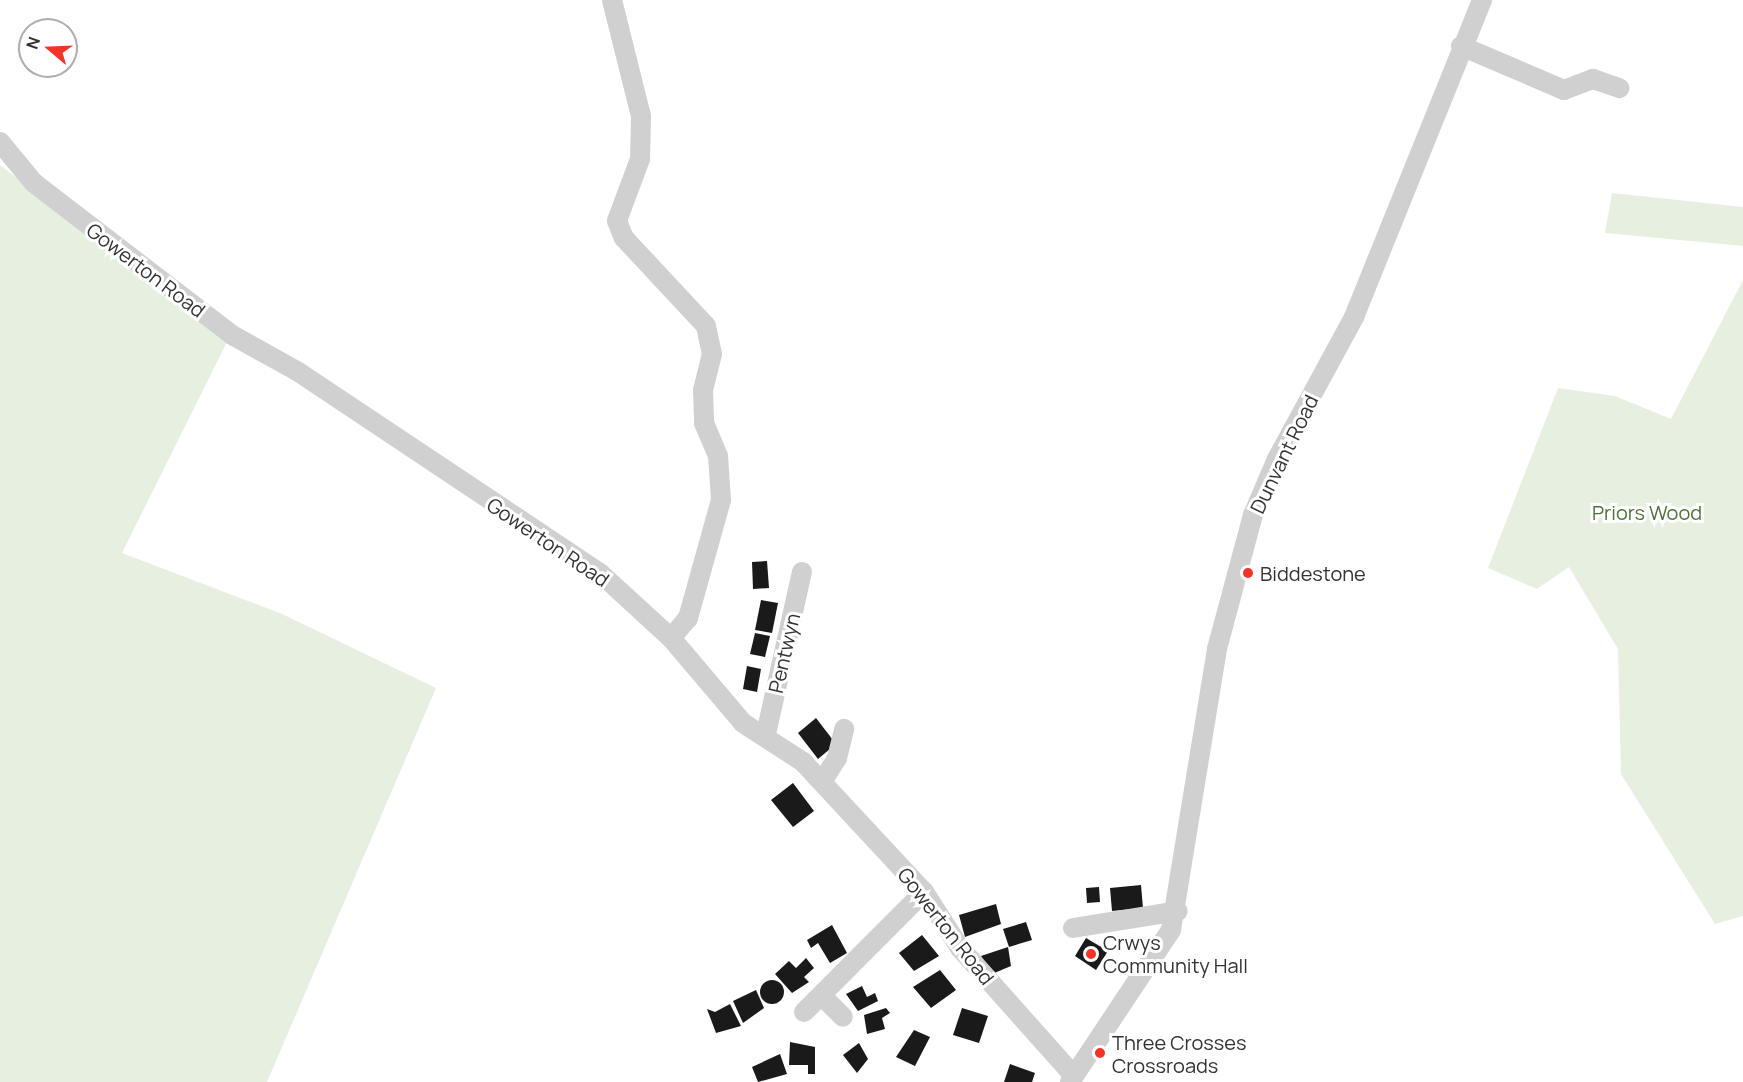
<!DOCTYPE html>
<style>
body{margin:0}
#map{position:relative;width:1743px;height:1082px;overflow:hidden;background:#fff;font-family:Manrope,sans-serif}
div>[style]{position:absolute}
.green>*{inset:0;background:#e7f0e0}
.building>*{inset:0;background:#1a1a1a}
.round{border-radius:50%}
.minor>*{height:20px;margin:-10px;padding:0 10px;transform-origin:10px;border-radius:10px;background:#d0d0d0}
.dots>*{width:16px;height:16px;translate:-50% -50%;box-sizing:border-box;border:3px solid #fff;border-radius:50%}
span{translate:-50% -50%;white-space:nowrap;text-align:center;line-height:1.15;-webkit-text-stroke:6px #fff;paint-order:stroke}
.street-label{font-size:20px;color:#333}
.park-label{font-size:20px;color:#4e743a}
.poi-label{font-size:20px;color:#333}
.left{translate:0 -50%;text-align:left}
.north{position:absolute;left:18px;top:18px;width:60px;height:60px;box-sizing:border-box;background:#fff;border:2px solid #adadad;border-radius:50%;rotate:289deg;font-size:16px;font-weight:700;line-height:24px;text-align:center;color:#333}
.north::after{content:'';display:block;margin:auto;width:21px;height:27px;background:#f63328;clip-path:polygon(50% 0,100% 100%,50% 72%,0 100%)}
</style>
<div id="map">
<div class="green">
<div style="clip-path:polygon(0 165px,229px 338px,122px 553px,280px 613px,436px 688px,267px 1082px,0 1082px)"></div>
<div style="clip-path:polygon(1612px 193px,1743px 207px,1743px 246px,1605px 233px)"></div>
<div style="clip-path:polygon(1743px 280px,1743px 916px,1715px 924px,1621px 774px,1618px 649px,1569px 567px,1537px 589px,1488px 568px,1558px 388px,1615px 396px,1671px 419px)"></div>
</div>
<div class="building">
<div style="clip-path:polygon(767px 561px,769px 588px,753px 589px,752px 562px)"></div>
<div style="clip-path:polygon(761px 600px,778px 603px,772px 633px,755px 630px)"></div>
<div style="clip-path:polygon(755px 633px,770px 636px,765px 657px,750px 654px)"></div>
<div style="clip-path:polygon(747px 666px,761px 669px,757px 692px,743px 689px)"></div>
<div style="clip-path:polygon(816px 718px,836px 744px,818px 759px,798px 733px)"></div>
<div style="clip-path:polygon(793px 783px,814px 811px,793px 827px,771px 800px)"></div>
<div style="clip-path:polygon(1141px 885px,1143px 908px,1112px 911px,1110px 888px)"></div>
<div style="clip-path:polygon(1099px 887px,1100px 902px,1087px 903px,1086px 888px)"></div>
<div style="clip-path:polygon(996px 904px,1001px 924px,965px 937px,959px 915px)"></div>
<div style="clip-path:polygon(1026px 922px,1032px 940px,1009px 947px,1003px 929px)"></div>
<div style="clip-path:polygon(832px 925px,847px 953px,830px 963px,818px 943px,811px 948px,807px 940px)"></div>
<div style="clip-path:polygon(922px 935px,939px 956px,914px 971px,899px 953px)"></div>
<div style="clip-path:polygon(1086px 938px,1108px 951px,1096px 970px,1075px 956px)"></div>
<div style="clip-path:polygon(1008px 947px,1011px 966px,992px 974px,981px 956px)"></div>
<div style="clip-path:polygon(806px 958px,814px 968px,804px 977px,809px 982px,792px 993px,775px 974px,789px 961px,796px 968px)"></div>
<div style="clip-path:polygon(940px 970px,956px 990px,931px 1008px,913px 987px)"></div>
<div class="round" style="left:760px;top:980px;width:24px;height:24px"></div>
<div style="clip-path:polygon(862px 986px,867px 997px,875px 993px,878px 1001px,858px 1011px,846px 994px)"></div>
<div style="clip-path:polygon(756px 990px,764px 1008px,743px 1023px,733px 1001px)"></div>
<div style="clip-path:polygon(730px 1004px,741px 1026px,716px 1033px,707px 1009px,715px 1012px)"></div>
<div style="clip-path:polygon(886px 1008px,890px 1013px,882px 1018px,885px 1029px,867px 1034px,864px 1015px)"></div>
<div style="clip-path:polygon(962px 1008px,988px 1016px,979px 1043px,953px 1035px)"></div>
<div style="clip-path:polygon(914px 1030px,930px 1037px,915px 1066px,896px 1057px)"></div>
<div style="clip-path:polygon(790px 1042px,815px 1047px,815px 1074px,808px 1074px,808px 1065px,789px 1065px)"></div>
<div style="clip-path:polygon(859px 1043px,868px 1059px,857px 1073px,843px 1055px)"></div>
<div style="clip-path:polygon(780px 1054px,787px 1074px,758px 1082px,752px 1067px)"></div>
<div style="clip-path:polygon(1010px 1064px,1035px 1073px,1032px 1082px,1004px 1082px)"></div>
</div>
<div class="minor">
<div style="left:612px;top:0;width:120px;rotate:76deg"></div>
<div style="left:641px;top:116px;width:43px;rotate:91.3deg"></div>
<div style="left:640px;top:159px;width:66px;rotate:110.4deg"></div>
<div style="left:617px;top:221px;width:18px;rotate:68deg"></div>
<div style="left:624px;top:238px;width:120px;rotate:47deg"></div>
<div style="left:706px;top:326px;width:29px;rotate:78deg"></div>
<div style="left:712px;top:354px;width:37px;rotate:104deg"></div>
<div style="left:703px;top:390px;width:33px;rotate:88deg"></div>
<div style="left:704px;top:423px;width:36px;rotate:67deg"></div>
<div style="left:718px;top:456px;width:44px;rotate:86.1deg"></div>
<div style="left:721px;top:500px;width:123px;rotate:105.6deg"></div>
<div style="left:688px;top:618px;width:26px;rotate:130deg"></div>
<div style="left:1461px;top:46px;width:112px;rotate:23.1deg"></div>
<div style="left:1564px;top:90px;width:31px;rotate:-21deg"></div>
<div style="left:1593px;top:79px;width:28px;rotate:19deg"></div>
<div style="left:0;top:142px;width:53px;rotate:50.3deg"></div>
<div style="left:34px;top:183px;width:250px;rotate:37.5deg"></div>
<div style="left:232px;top:335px;width:74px;rotate:29deg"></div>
<div style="left:297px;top:371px;width:364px;rotate:33.7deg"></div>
<div style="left:600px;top:573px;width:96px;rotate:42.5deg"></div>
<div style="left:671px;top:638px;width:111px;rotate:49.7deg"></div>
<div style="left:743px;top:723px;width:72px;rotate:33deg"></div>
<div style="left:803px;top:762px;width:178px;rotate:47.1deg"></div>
<div style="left:924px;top:892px;width:67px;rotate:57.3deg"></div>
<div style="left:960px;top:948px;width:170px;rotate:48.3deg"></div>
<div style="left:766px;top:734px;width:166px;rotate:-77.5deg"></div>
<div style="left:822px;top:782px;width:28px;rotate:-58deg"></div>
<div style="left:837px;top:758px;width:30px;rotate:-76deg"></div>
<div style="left:1073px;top:928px;width:106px;rotate:-9.2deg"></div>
<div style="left:823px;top:997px;width:28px;rotate:45deg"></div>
<div style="left:804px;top:1012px;width:170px;rotate:-45deg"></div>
<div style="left:1070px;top:1082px;width:182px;rotate:-56.4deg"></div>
<div style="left:1171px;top:930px;width:285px;rotate:-80.7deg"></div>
<div style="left:1217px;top:649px;width:139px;rotate:-75deg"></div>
<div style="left:1253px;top:515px;width:61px;rotate:-66.8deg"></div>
<div style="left:1277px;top:459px;width:162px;rotate:-61.5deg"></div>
<div style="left:1354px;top:317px;width:342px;rotate:-68deg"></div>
</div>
<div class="dots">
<div style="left:1248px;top:573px;background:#f63328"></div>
<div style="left:1091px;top:954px;background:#f63328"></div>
<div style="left:1100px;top:1053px;background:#f63328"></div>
</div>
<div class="street-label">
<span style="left:146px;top:270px;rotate:37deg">Gowerton Road</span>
<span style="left:1284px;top:454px;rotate:-64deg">Dunvant Road</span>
<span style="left:548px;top:542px;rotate:34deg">Gowerton Road</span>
<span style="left:784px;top:653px;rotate:-77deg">Pentwyn</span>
<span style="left:946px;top:926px;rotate:52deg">Gowerton Road</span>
</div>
<div class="park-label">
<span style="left:1647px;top:512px">Priors Wood</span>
</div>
<div class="poi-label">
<span class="left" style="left:1260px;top:573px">Biddestone</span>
<span class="left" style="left:1103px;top:954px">Crwys<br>Community Hall</span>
<span class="left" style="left:1112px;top:1054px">Three Crosses<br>Crossroads</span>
</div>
<div class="north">N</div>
</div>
